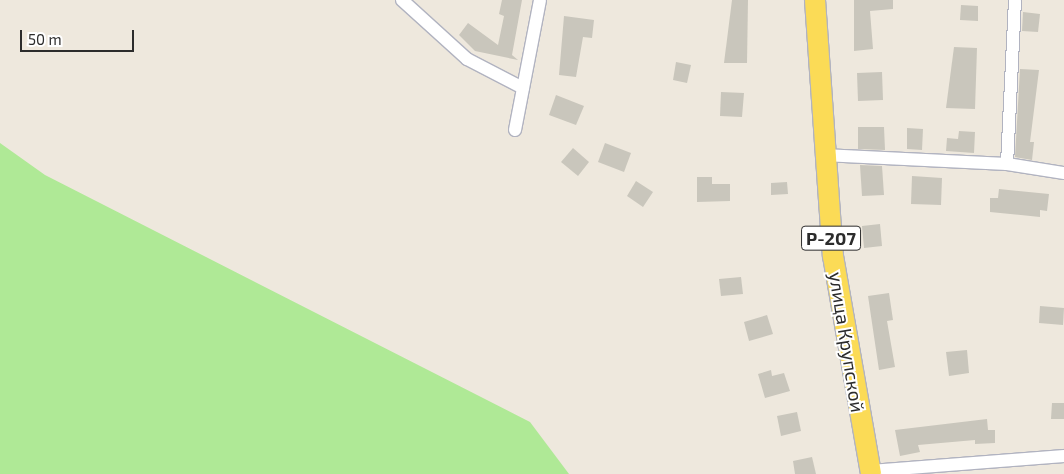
<!DOCTYPE html>
<meta charset="utf-8">
<style>
body{margin:0}
#map{position:relative;width:1064px;height:474px;overflow:hidden;background:#eee8dd;font-family:"Exo 2",sans-serif}
div>[style]{position:absolute}
.green>*{inset:0;background:#afe996}
.building>*{inset:0;background:#c9c6bc}
.roads{filter:drop-shadow(1px 0 #b1b3c0) drop-shadow(-1px 0 #b1b3c0) drop-shadow(0 1px #b1b3c0) drop-shadow(0 -1px #b1b3c0)}
.minor>*{height:12px;margin:-6px;padding:0 6px;transform-origin:6px;border-radius:6px;background:#fff}
.primary>*{height:20px;margin:-10px;padding:0 10px;transform-origin:10px;border-radius:10px;background:#fbdb56}
span{translate:-50% -50%;white-space:nowrap;text-align:center;line-height:1.15;-webkit-text-stroke:4px #fff;paint-order:stroke}
.shield-label span{padding:1px 4px;background:#fff;border:1px solid;border-radius:4px;-webkit-text-stroke-width:0}
.shield-label{font-size:18px;color:#2c2c2c;font-weight:700}
.street-label{font-size:19px;color:#2c2c2c}
.scale{position:absolute;left:20px;top:30px;width:114px;height:22px;box-sizing:border-box;border:2px solid #2c2c2c;border-top:0;padding-left:6px;font-size:15px;line-height:18px;white-space:nowrap;color:#2c2c2c;-webkit-text-stroke:4px #fff;paint-order:stroke}
</style>
<div id="map">
<div class="green">
<div style="clip-path:polygon(0 143px,45px 175px,530px 422px,569px 474px,0 474px)"></div>
</div>
<div class="building">
<div style="clip-path:polygon(502px 0,522px 0,512px 55px,518px 60px,475px 51px,459px 35px,468px 23px,498px 45px,504px 16px,499px 14px)"></div>
<div style="clip-path:polygon(732px 0,748px 0,747px 63px,724px 63px)"></div>
<div style="clip-path:polygon(854px 0,893px 0,893px 9px,870px 11px,873px 49px,854px 51px)"></div>
<div style="clip-path:polygon(961px 5px,978px 6px,978px 21px,960px 20px)"></div>
<div style="clip-path:polygon(1023px 12px,1040px 14px,1038px 32px,1022px 31px)"></div>
<div style="clip-path:polygon(564px 16px,594px 20px,592px 38px,583px 37px,576px 77px,559px 75px)"></div>
<div style="clip-path:polygon(954px 47px,977px 48px,975px 109px,946px 108px)"></div>
<div style="clip-path:polygon(676px 62px,691px 65px,687px 83px,673px 80px)"></div>
<div style="clip-path:polygon(1020px 69px,1039px 70px,1030px 142px,1034px 142px,1032px 160px,1015px 157px)"></div>
<div style="clip-path:polygon(882px 72px,883px 100px,858px 101px,857px 73px)"></div>
<div style="clip-path:polygon(721px 92px,744px 93px,742px 117px,720px 116px)"></div>
<div style="clip-path:polygon(556px 95px,584px 106px,576px 125px,549px 115px)"></div>
<div style="clip-path:polygon(858px 127px,884px 127px,885px 150px,858px 149px)"></div>
<div style="clip-path:polygon(907px 128px,923px 129px,922px 150px,907px 149px)"></div>
<div style="clip-path:polygon(959px 131px,975px 132px,974px 153px,946px 151px,947px 138px,958px 139px)"></div>
<div style="clip-path:polygon(605px 143px,631px 153px,624px 172px,598px 162px)"></div>
<div style="clip-path:polygon(573px 148px,589px 162px,578px 176px,561px 162px)"></div>
<div style="clip-path:polygon(860px 165px,882px 166px,884px 195px,862px 196px)"></div>
<div style="clip-path:polygon(912px 176px,942px 178px,941px 205px,911px 204px)"></div>
<div style="clip-path:polygon(697px 177px,712px 177px,712px 184px,730px 184px,730px 201px,697px 202px)"></div>
<div style="clip-path:polygon(636px 181px,653px 192px,643px 207px,627px 196px)"></div>
<div style="clip-path:polygon(787px 182px,788px 194px,771px 195px,771px 183px)"></div>
<div style="clip-path:polygon(999px 189px,1049px 194px,1047px 211px,1040px 210px,1040px 217px,990px 212px,990px 198px,998px 198px)"></div>
<div style="clip-path:polygon(880px 224px,882px 246px,864px 248px,862px 226px)"></div>
<div style="clip-path:polygon(741px 277px,743px 294px,721px 296px,719px 279px)"></div>
<div style="clip-path:polygon(889px 293px,893px 320px,887px 321px,895px 367px,879px 370px,868px 296px)"></div>
<div style="clip-path:polygon(1040px 306px,1064px 308px,1063px 325px,1039px 323px)"></div>
<div style="clip-path:polygon(767px 315px,773px 334px,749px 341px,744px 322px)"></div>
<div style="clip-path:polygon(967px 350px,969px 373px,949px 376px,946px 352px)"></div>
<div style="clip-path:polygon(771px 370px,772px 376px,784px 373px,790px 391px,765px 398px,758px 374px)"></div>
<div style="clip-path:polygon(1052px 403px,1064px 403px,1064px 419px,1051px 419px)"></div>
<div style="clip-path:polygon(797px 412px,801px 431px,781px 436px,777px 416px)"></div>
<div style="clip-path:polygon(987px 419px,988px 430px,995px 430px,995px 443px,975px 444px,975px 440px,918px 445px,920px 452px,900px 456px,895px 430px)"></div>
<div style="clip-path:polygon(812px 457px,816px 474px,795px 474px,793px 461px)"></div>
</div>
<div class="roads">
<div class="minor">
<div style="left:402px;top:0;width:88px;rotate:42.2deg"></div>
<div style="left:467px;top:59px;width:63px;rotate:27.4deg"></div>
<div style="left:515px;top:130px;width:132px;rotate:-79.1deg"></div>
<div style="left:823px;top:155px;width:184px;rotate:2.8deg"></div>
<div style="left:1007px;top:164px;width:58px;rotate:9deg"></div>
<div style="left:1007px;top:164px;width:164px;rotate:-87.2deg"></div>
<div style="left:870px;top:471px;width:195px;rotate:-4.4deg"></div>
</div>
<div class="primary">
<div style="left:815px;top:0;width:257px;rotate:86deg"></div>
<div style="left:833px;top:256px;width:221px;rotate:80.1deg"></div>
</div>
</div>
<div class="shield-label">
<span style="left:831px;top:238px">Р-207</span>
</div>
<div class="street-label">
<span style="left:847px;top:342px;rotate:81deg">улица Крупской</span>
</div>
<div class="scale">50 m</div>
</div>
